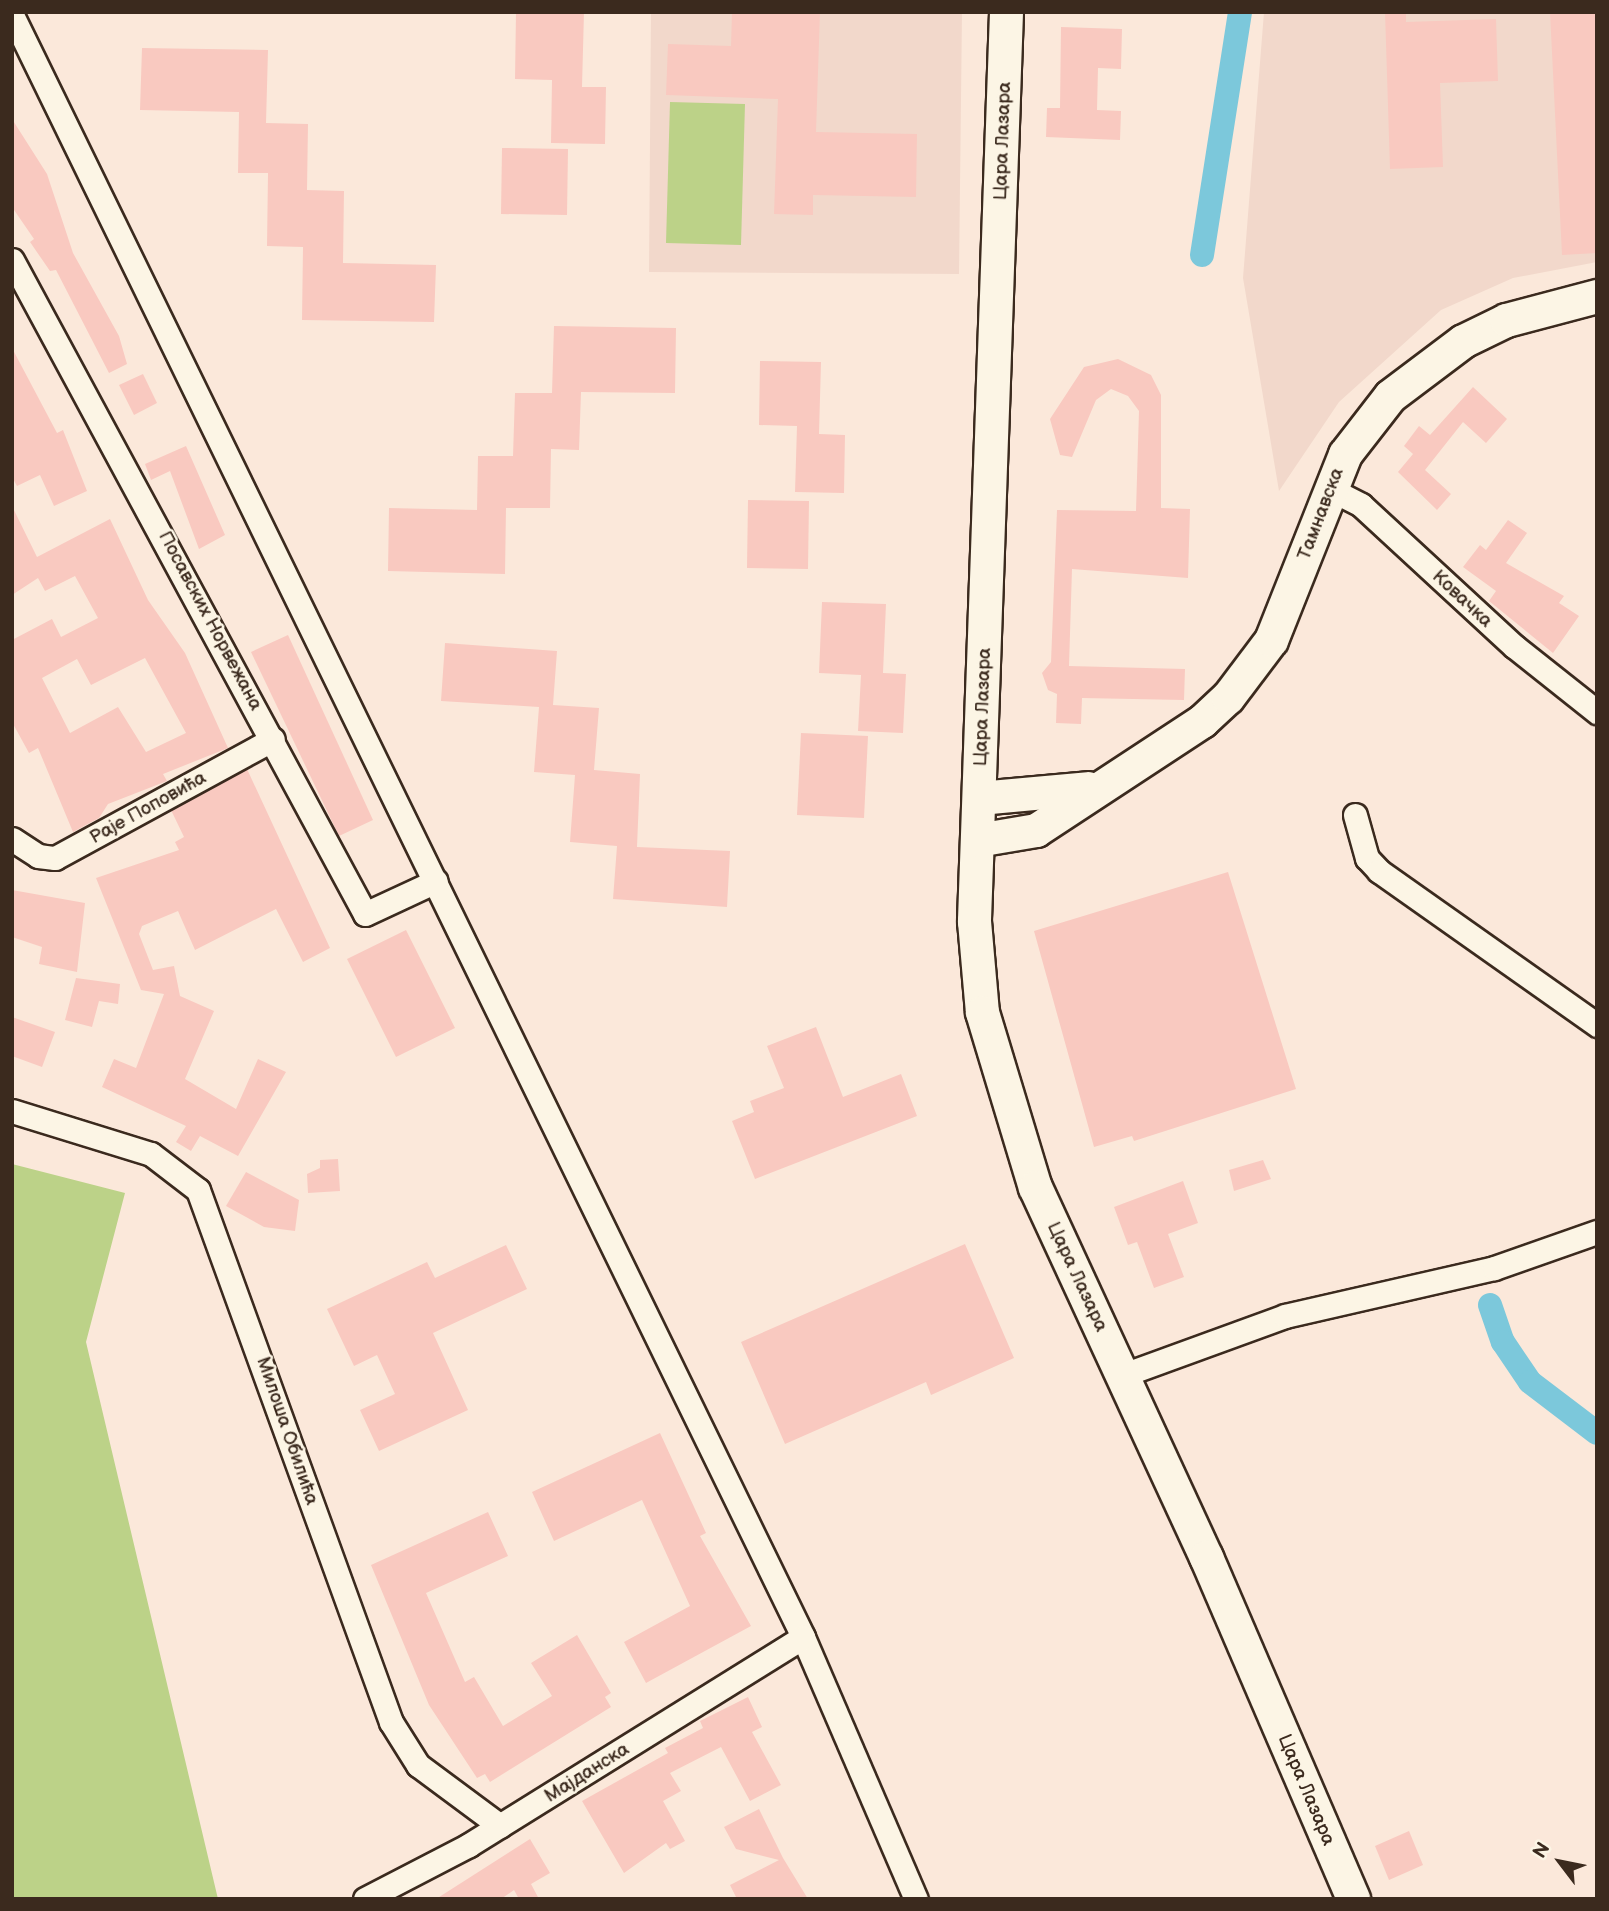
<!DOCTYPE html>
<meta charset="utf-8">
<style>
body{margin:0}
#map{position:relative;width:1609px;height:1911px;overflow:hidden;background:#fbe8da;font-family:"Balsamiq Sans",sans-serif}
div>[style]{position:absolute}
.built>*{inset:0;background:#f2d8cb}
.green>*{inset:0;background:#bcd288}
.canal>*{height:24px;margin:-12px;padding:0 12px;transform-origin:12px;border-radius:12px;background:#7cc8db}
.building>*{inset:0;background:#f9c9c0}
.roads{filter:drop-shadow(2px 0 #3b2a1e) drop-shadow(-2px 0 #3b2a1e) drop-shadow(0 2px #3b2a1e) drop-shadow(0 -2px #3b2a1e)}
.street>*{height:23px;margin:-11.5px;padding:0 11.5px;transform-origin:11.5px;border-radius:11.5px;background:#fcf5e5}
.secondary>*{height:33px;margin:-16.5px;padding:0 16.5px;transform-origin:16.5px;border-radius:16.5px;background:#fcf5e5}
span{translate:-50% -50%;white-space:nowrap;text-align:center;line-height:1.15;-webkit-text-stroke:5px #fcf5e5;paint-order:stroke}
.street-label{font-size:19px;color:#3b2a1e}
.frame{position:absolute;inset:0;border:14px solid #3b2a1e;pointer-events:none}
.north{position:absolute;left:1525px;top:1827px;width:70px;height:70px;-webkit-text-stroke:5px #fcf5e5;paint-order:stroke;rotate:302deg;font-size:19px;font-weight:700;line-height:28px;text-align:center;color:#3b2a1e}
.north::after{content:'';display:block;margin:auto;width:24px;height:32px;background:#3b2a1e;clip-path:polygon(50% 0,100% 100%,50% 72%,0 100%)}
</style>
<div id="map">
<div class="built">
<div style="clip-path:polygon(651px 12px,962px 12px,959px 274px,649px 272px)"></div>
<div style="clip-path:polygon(1264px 12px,1597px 12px,1597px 262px,1513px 278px,1441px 310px,1339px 402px,1279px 491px,1243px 278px)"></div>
</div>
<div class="green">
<div style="clip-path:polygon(670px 102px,745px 104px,741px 245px,666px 243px)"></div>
<div style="clip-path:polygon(12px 1164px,125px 1193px,86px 1342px,218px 1899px,12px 1899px)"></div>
</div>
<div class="canal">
<div style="left:1202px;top:255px;width:246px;rotate:-81.1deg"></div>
<div style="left:1490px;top:1305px;width:39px;rotate:71deg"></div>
<div style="left:1503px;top:1342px;width:48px;rotate:56deg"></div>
<div style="left:1530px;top:1382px;width:84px;rotate:37.3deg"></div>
</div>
<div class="building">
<div style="clip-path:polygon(516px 12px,584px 12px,582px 87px,606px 87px,605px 144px,551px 143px,552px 80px,515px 79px)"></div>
<div style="clip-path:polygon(732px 12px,820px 12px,816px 132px,917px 134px,916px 197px,813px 195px,813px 215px,774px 214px,778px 99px,666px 95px,668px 44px,731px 46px)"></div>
<div style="clip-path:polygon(1385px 12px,1406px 12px,1406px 22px,1496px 19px,1498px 81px,1440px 83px,1443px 167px,1390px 169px)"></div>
<div style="clip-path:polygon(1550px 12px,1597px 12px,1597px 253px,1562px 255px)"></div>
<div style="clip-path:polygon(1061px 27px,1122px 29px,1121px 69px,1098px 68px,1097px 110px,1121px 111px,1120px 140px,1046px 137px,1047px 108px,1060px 108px)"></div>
<div style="clip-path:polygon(142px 48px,268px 50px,266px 123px,308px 124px,307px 190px,344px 191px,343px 263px,436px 265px,434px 322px,302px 320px,303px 247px,267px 246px,268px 173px,238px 173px,239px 112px,140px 110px)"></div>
<div style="clip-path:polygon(12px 119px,47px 174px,73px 253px,119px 336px,127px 364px,109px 373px,56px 270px,50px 271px,30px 242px,34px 239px,12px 207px)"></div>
<div style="clip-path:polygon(502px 148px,568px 149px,567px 215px,501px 214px)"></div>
<div style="clip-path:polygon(554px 326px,676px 328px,675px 393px,581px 392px,579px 450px,551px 449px,550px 508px,506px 508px,505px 574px,388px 571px,389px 508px,477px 510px,478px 456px,513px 456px,515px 393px,552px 393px)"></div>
<div style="clip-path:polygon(12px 348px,57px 433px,63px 430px,87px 491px,54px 506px,40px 475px,17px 486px,12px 477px)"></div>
<div style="clip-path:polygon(1118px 359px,1151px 375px,1161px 395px,1161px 508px,1190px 509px,1188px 578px,1072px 569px,1069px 666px,1185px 669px,1184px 700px,1082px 698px,1081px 724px,1056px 723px,1057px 694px,1048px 690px,1042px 673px,1051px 662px,1057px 510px,1136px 511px,1139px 411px,1128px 396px,1111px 389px,1096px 400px,1072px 457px,1060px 455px,1050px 419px,1084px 367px)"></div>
<div style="clip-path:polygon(760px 361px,821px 362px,819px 434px,845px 435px,844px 493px,795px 492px,797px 426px,759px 425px)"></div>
<div style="clip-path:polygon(143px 374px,157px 403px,134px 415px,119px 385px)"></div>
<div style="clip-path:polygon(1473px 387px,1507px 419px,1486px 443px,1463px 422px,1425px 470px,1451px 494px,1437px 510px,1398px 472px,1413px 454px,1404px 446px,1419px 426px,1430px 435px)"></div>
<div style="clip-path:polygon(186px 446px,225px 535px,199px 549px,170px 471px,151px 480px,145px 464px)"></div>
<div style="clip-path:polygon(748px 500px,809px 501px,808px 569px,747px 568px)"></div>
<div style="clip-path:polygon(evenodd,12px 506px,37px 557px,110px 519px,148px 600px,185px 653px,228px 748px,163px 774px,167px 781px,108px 804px,99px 818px,73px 832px,38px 748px,29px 753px,12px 722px,12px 640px,52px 619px,61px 637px,98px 618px,75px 576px,45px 591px,38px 578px,12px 595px,12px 506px,145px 658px,186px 733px,146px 752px,118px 707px,70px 733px,42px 678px,77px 659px,91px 685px,145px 658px)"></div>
<div style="clip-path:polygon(1508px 520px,1527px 533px,1506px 563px,1564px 596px,1559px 603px,1579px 616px,1553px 653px,1489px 601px,1496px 591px,1463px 567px,1480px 545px,1486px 550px)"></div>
<div style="clip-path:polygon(822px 602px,886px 604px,883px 673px,906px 674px,903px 733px,858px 731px,861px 675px,819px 673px)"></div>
<div style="clip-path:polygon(288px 635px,373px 820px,339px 836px,251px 652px)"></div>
<div style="clip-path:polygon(445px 643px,557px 651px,553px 705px,599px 708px,594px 770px,640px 774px,637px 847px,730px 851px,727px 907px,613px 899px,617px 846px,570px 842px,575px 775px,534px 772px,539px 707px,441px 701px)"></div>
<div style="clip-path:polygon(801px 733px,868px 736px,864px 818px,797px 815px)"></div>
<div style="clip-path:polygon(247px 769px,330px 948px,303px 962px,276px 909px,195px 950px,178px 911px,142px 926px,139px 934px,153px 970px,174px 966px,180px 996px,214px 1011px,185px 1079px,236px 1109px,258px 1059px,286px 1072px,238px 1156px,200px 1136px,191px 1151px,176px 1142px,186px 1126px,102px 1087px,114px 1059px,136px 1068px,164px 994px,141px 990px,96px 878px,179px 850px,175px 842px,184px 837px,171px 810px)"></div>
<div style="clip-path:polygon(1228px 872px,1296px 1089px,1134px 1141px,1132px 1136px,1094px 1147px,1034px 931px)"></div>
<div style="clip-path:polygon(12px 890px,85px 903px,77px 972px,39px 964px,42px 947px,12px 937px)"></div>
<div style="clip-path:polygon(406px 930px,455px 1028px,396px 1057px,347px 959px)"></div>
<div style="clip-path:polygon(76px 978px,120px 984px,118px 1004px,99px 1001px,92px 1027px,65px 1020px)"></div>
<div style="clip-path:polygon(12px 1017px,55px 1032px,42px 1067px,12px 1056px)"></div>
<div style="clip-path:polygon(816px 1027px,843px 1097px,901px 1074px,917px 1116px,755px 1179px,732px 1121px,754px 1112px,750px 1101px,784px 1088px,767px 1046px)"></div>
<div style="clip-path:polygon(338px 1159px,340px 1191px,308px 1193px,307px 1174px,320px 1168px,320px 1160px)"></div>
<div style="clip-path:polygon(1263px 1160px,1271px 1179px,1234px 1191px,1229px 1170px)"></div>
<div style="clip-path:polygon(246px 1172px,299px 1200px,295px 1231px,264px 1227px,226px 1206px)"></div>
<div style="clip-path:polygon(1183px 1181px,1198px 1223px,1168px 1234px,1184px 1277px,1154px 1288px,1137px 1242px,1128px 1245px,1114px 1207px)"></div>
<div style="clip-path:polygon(965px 1244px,1014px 1358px,931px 1395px,926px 1382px,785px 1444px,741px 1342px)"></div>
<div style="clip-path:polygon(506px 1245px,527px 1289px,433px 1333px,468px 1410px,379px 1451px,360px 1410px,395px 1394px,377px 1355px,354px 1366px,327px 1309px,427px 1262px,435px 1278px)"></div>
<div style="clip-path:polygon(660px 1433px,706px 1533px,700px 1536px,751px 1626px,646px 1683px,624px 1642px,690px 1606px,642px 1500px,554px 1541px,532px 1492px)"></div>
<div style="clip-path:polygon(488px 1512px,508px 1556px,426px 1593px,465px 1682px,474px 1677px,503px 1726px,552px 1696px,531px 1663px,577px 1635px,611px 1693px,605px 1697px,611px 1707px,490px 1782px,485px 1774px,477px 1778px,429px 1705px,371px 1565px)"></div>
<div style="clip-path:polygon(748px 1697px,762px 1727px,752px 1732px,781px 1785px,750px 1801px,721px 1747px,670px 1773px,681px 1791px,663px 1801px,685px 1841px,670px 1849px,666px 1843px,624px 1873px,582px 1801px,668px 1753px,665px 1748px,703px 1728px,700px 1721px)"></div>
<div style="clip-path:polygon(759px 1809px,783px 1858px,808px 1899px,737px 1899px,730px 1885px,779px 1860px,736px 1849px,724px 1827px)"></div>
<div style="clip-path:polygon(1409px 1831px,1423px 1865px,1389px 1880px,1375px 1846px)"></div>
<div style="clip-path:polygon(530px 1839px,550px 1873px,531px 1884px,539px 1899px,519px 1899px,514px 1890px,501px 1899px,436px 1899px)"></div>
</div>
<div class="roads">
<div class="street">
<div style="left:12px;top:15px;width:1805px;rotate:64deg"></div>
<div style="left:803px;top:1637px;width:285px;rotate:66.7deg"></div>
<div style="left:12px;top:260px;width:743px;rotate:61.64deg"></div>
<div style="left:365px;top:914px;width:78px;rotate:-24.9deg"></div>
<div style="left:1328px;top:488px;width:37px;rotate:27deg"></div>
<div style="left:1361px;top:505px;width:209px;rotate:42.7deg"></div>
<div style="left:1515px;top:647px;width:105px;rotate:38.4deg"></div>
<div style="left:1355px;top:815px;width:45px;rotate:74.4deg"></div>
<div style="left:1367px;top:858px;width:18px;rotate:47deg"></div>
<div style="left:1379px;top:871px;width:267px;rotate:35.2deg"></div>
<div style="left:12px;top:839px;width:31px;rotate:33deg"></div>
<div style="left:38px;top:856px;width:17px;rotate:7deg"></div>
<div style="left:55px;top:858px;width:248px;rotate:-28.6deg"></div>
<div style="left:12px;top:1111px;width:145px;rotate:17.2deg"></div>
<div style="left:151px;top:1154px;width:59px;rotate:37.5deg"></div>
<div style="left:198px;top:1190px;width:566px;rotate:70.06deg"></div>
<div style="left:391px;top:1722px;width:51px;rotate:57.9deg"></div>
<div style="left:418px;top:1765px;width:102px;rotate:36.6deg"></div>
<div style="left:1123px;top:1375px;width:172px;rotate:-20deg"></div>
<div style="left:1285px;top:1316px;width:214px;rotate:-12.9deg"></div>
<div style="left:1494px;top:1268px;width:109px;rotate:-19.3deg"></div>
<div style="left:365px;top:1899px;width:117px;rotate:-27.4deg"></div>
<div style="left:469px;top:1845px;width:393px;rotate:-31.9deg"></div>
</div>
<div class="secondary">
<div style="left:1006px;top:12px;width:910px;rotate:92.02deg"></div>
<div style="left:974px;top:921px;width:91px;rotate:85deg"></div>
<div style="left:982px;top:1012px;width:183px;rotate:73.2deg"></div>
<div style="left:1035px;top:1187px;width:408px;rotate:65.2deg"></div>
<div style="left:1206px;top:1557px;width:372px;rotate:66.7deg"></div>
<div style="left:979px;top:798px;width:109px;rotate:-5.2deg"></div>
<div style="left:977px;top:840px;width:60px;rotate:-9.6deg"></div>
<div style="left:1036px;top:830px;width:199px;rotate:-33.3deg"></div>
<div style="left:1202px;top:721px;width:35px;rotate:-43deg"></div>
<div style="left:1228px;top:697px;width:71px;rotate:-53deg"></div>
<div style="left:1271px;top:640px;width:200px;rotate:-68.3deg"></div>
<div style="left:1345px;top:454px;width:73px;rotate:-52.2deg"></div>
<div style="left:1390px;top:396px;width:91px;rotate:-37deg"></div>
<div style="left:1463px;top:341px;width:48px;rotate:-26deg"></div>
<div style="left:1506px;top:320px;width:94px;rotate:-14.8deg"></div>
</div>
</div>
<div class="street-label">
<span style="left:1003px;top:141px;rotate:-88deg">Цара Лазара</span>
<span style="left:1321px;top:514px;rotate:-69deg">Тамнавска</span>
<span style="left:1462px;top:599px;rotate:43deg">Ковачка</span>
<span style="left:210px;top:621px;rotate:62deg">Посавских Норвежана</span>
<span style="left:983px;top:707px;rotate:-88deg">Цара Лазара</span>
<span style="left:148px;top:808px;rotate:-29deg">Раје Поповића</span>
<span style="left:1077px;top:1277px;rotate:65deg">Цара Лазара</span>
<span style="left:287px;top:1431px;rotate:71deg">Милоша Обилића</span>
<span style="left:587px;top:1773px;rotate:-32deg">Мајданска</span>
<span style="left:1306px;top:1790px;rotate:67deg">Цара Лазара</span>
</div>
<div class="frame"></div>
<div class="north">N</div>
</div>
